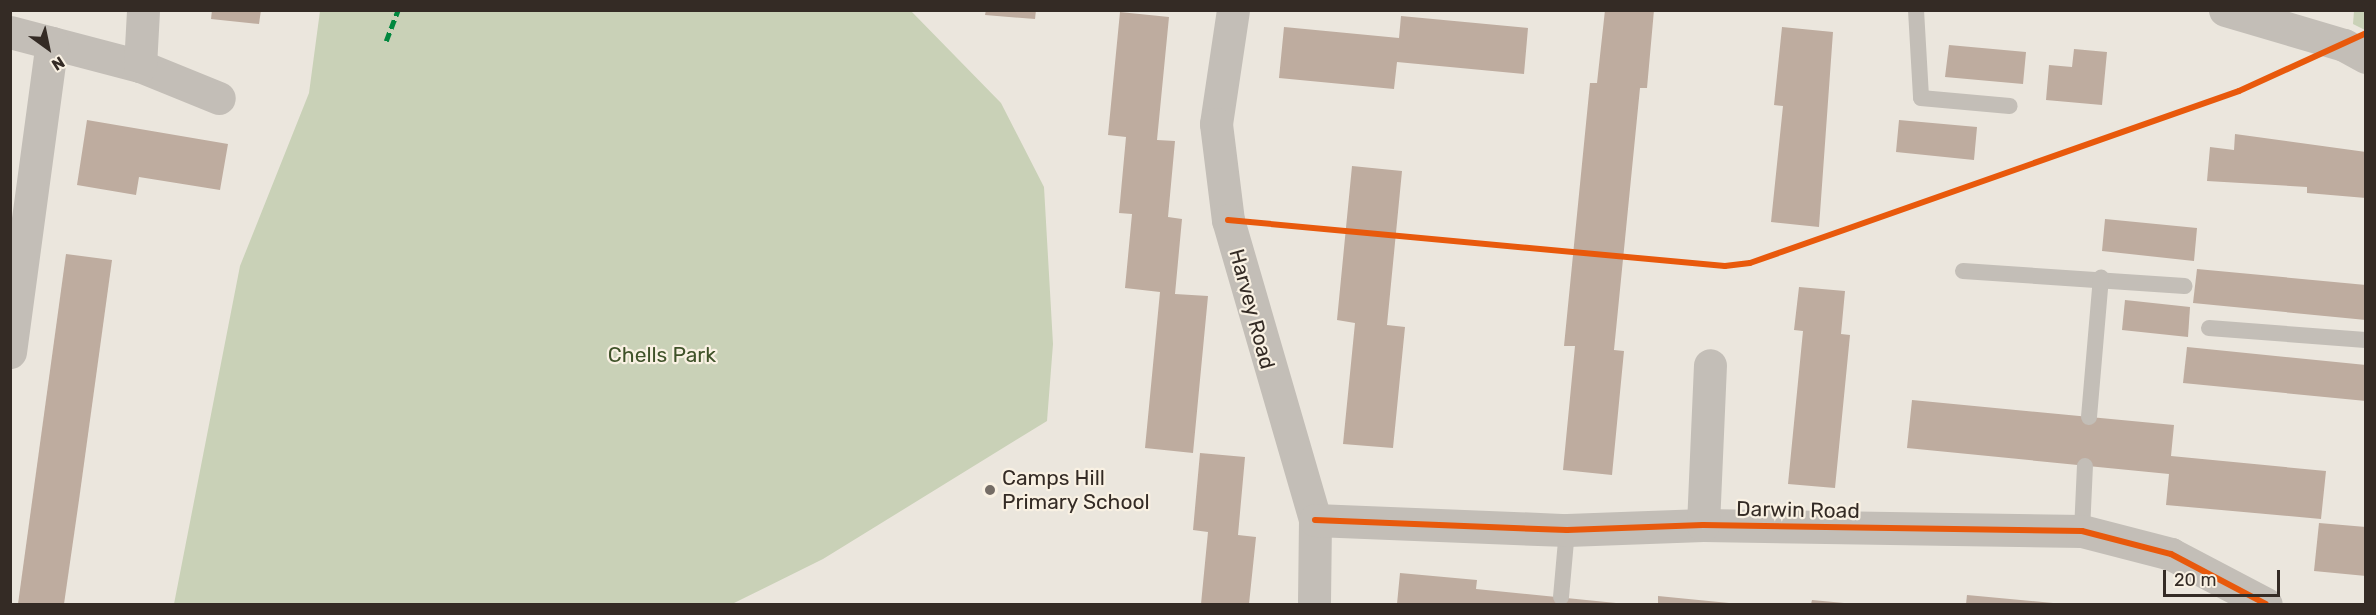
<!DOCTYPE html>
<style>
body{margin:0}
#map{position:relative;width:2376px;height:615px;overflow:hidden;background:#ebe6dd;font-family:Rubik,sans-serif}
div>[style]{position:absolute}
.green>*{inset:0;background:#c9d1b7}
.building>*{inset:0;background:#beac9f}
.service>*{height:16px;margin:-8px;padding:0 8px;transform-origin:8px;border-radius:8px;background:#c3beb7}
.minor>*{height:33px;margin:-16.5px;padding:0 16.5px;transform-origin:16.5px;border-radius:16.5px;background:#c3beb7}
.quiet>*{height:4.5px;margin-top:-2.25px;transform-origin:0;background:repeating-linear-gradient(90deg,#00873e 0 9px,transparent 0 13.5px)}
.cycleway>*{height:6px;margin:-3px;padding:0 3px;transform-origin:3px;border-radius:3px;background:#e8590c}
.dots>*{width:16px;height:16px;translate:-50% -50%;box-sizing:border-box;border:3px solid #f9f1e3;border-radius:50%}
span{translate:-50% -50%;white-space:nowrap;text-align:center;line-height:1.15;-webkit-text-stroke:4.5px #f9f1e3;paint-order:stroke}
.street-label{font-size:21px;color:#342b25}
.park-label{font-size:21px;color:#3f5229}
.poi-label{font-size:21px;color:#342b25}
.left{translate:0 -50%;text-align:left}
.frame{position:absolute;inset:0;border:12px solid #342b25;pointer-events:none}
.north{position:absolute;left:18px;top:18px;width:60px;height:60px;-webkit-text-stroke:4px #f9f1e3;paint-order:stroke;rotate:147deg;font-size:16px;font-weight:700;line-height:24px;text-align:center;color:#342b25}
.north::after{content:'';display:block;margin:auto;width:21px;height:27px;background:#342b25;clip-path:polygon(50% 0,100% 100%,50% 72%,0 100%)}
.scale{position:absolute;left:2163px;top:570px;width:117px;height:27px;box-sizing:border-box;border:3px solid #342b25;border-top:0;padding-left:8px;font-size:18px;line-height:21px;white-space:nowrap;color:#342b25;-webkit-text-stroke:4px #f9f1e3;paint-order:stroke}
</style>
<div id="map">
<div class="green">
<div style="clip-path:polygon(320px 11px,911px 11px,1001px 103px,1044px 187px,1053px 344px,1047px 421px,823px 559px,732px 604px,174px 604px,240px 266px,309px 93px)"></div>
<div style="clip-path:polygon(2354px 11px,2365px 11px,2365px 30px,2353px 24px)"></div>
</div>
<div class="building">
<div style="clip-path:polygon(212px 10px,261px 10px,259px 24px,211px 19px)"></div>
<div style="clip-path:polygon(986px 10px,1036px 10px,1035px 19px,985px 15px)"></div>
<div style="clip-path:polygon(1605px 10px,1654px 10px,1647px 88px,1640px 88px,1614px 350px,1624px 351px,1612px 475px,1563px 470px,1575px 346px,1564px 346px,1590px 83px,1597px 83px)"></div>
<div style="clip-path:polygon(1120px 12px,1169px 17px,1157px 140px,1175px 141px,1168px 217px,1182px 219px,1175px 294px,1208px 296px,1193px 453px,1145px 448px,1160px 292px,1125px 288px,1132px 214px,1119px 213px,1126px 137px,1108px 135px)"></div>
<div style="clip-path:polygon(1401px 16px,1528px 28px,1524px 74px,1397px 62px,1394px 89px,1279px 78px,1284px 27px,1399px 38px)"></div>
<div style="clip-path:polygon(1782px 27px,1833px 32px,1819px 227px,1771px 222px,1783px 106px,1774px 105px)"></div>
<div style="clip-path:polygon(1949px 45px,2026px 52px,2023px 84px,1945px 77px)"></div>
<div style="clip-path:polygon(2074px 49px,2107px 52px,2102px 105px,2046px 100px,2049px 65px,2072px 67px)"></div>
<div style="clip-path:polygon(87px 120px,228px 144px,220px 190px,139px 177px,136px 195px,77px 185px)"></div>
<div style="clip-path:polygon(1899px 120px,1977px 127px,1974px 160px,1896px 152px)"></div>
<div style="clip-path:polygon(2235px 134px,2366px 152px,2366px 198px,2307px 193px,2307px 187px,2207px 181px,2210px 147px,2234px 150px)"></div>
<div style="clip-path:polygon(1352px 166px,1402px 171px,1387px 325px,1405px 327px,1393px 448px,1343px 444px,1355px 323px,1337px 320px)"></div>
<div style="clip-path:polygon(2105px 219px,2197px 228px,2194px 261px,2102px 251px)"></div>
<div style="clip-path:polygon(66px 254px,112px 260px,79px 500px,64px 604px,18px 604px)"></div>
<div style="clip-path:polygon(2197px 269px,2366px 285px,2366px 320px,2193px 303px)"></div>
<div style="clip-path:polygon(1799px 287px,1845px 291px,1841px 334px,1850px 335px,1835px 488px,1788px 484px,1803px 331px,1794px 330px)"></div>
<div style="clip-path:polygon(2125px 300px,2190px 307px,2188px 337px,2122px 330px)"></div>
<div style="clip-path:polygon(2187px 347px,2366px 365px,2366px 401px,2183px 383px)"></div>
<div style="clip-path:polygon(1912px 400px,2174px 425px,2171px 456px,2326px 471px,2321px 519px,2166px 505px,2169px 474px,1907px 448px)"></div>
<div style="clip-path:polygon(1200px 453px,1245px 457px,1238px 535px,1256px 537px,1249px 604px,1201px 604px,1208px 532px,1193px 530px)"></div>
<div style="clip-path:polygon(2319px 523px,2366px 527px,2366px 576px,2314px 571px)"></div>
<div style="clip-path:polygon(1400px 573px,1477px 580px,1476px 589px,1626px 604px,1397px 604px)"></div>
<div style="clip-path:polygon(1967px 595px,2053px 603px,2053px 604px,1966px 604px)"></div>
<div style="clip-path:polygon(1658px 596px,1729px 603px,1729px 604px,1658px 604px)"></div>
<div style="clip-path:polygon(1812px 600px,1844px 603px,1844px 604px,1811px 604px)"></div>
</div>
<div class="service">
<div style="left:1916px;top:10px;width:88px;rotate:86.7deg"></div>
<div style="left:1921px;top:98px;width:89px;rotate:5.1deg"></div>
<div style="left:1963px;top:271px;width:222px;rotate:3.9deg"></div>
<div style="left:2209px;top:328px;width:157px;rotate:4.4deg"></div>
<div style="left:2089px;top:417px;width:140px;rotate:-85.1deg"></div>
<div style="left:2082px;top:531px;width:65px;rotate:-87.4deg"></div>
<div style="left:1561px;top:597px;width:67px;rotate:-84.9deg"></div>
</div>
<div class="minor">
<div style="left:1233px;top:10px;width:115px;rotate:98.5deg"></div>
<div style="left:1216px;top:124px;width:97px;rotate:82.9deg"></div>
<div style="left:1228px;top:220px;width:312px;rotate:73.8deg"></div>
<div style="left:1315px;top:520px;width:84px;rotate:90.7deg"></div>
<div style="left:2225px;top:10px;width:124px;rotate:16.4deg"></div>
<div style="left:2344px;top:45px;width:25px;rotate:29deg"></div>
<div style="left:10px;top:32px;width:134px;rotate:14.7deg"></div>
<div style="left:140px;top:66px;width:85px;rotate:22.1deg"></div>
<div style="left:140px;top:66px;width:56px;rotate:-86.9deg"></div>
<div style="left:10px;top:352px;width:312px;rotate:-82.3deg"></div>
<div style="left:1315px;top:520px;width:252px;rotate:2.3deg"></div>
<div style="left:1567px;top:530px;width:136px;rotate:-2.1deg"></div>
<div style="left:1703px;top:525px;width:379px;rotate:0.9deg"></div>
<div style="left:2082px;top:531px;width:92px;rotate:14.5deg"></div>
<div style="left:2171px;top:554px;width:107px;rotate:27.8deg"></div>
<div style="left:1703px;top:525px;width:160px;rotate:-87.5deg"></div>
</div>
<div class="quiet">
<div style="left:386px;top:41px;width:33px;rotate:-69deg"></div>
</div>
<div class="cycleway">
<div style="left:1228px;top:220px;width:499px;rotate:5.3deg"></div>
<div style="left:1725px;top:266px;width:25px;rotate:-7deg"></div>
<div style="left:1750px;top:263px;width:518px;rotate:-19.38deg"></div>
<div style="left:2239px;top:91px;width:140px;rotate:-24.5deg"></div>
<div style="left:1315px;top:520px;width:252px;rotate:2.3deg"></div>
<div style="left:1567px;top:530px;width:136px;rotate:-2.1deg"></div>
<div style="left:1703px;top:525px;width:379px;rotate:0.9deg"></div>
<div style="left:2082px;top:531px;width:92px;rotate:14.5deg"></div>
<div style="left:2171px;top:554px;width:107px;rotate:27.8deg"></div>
</div>
<div class="dots">
<div style="left:990px;top:490px;background:#746c65"></div>
</div>
<div class="street-label">
<span style="left:1252px;top:309px;rotate:75deg">Harvey Road</span>
<span style="left:1798px;top:510px;rotate:1deg">Darwin Road</span>
</div>
<div class="park-label">
<span style="left:662px;top:355px">Chells Park</span>
</div>
<div class="poi-label">
<span class="left" style="left:1002px;top:490px">Camps Hill<br>Primary School</span>
</div>
<div class="frame"></div>
<div class="north">N</div>
<div class="scale">20 m</div>
</div>
